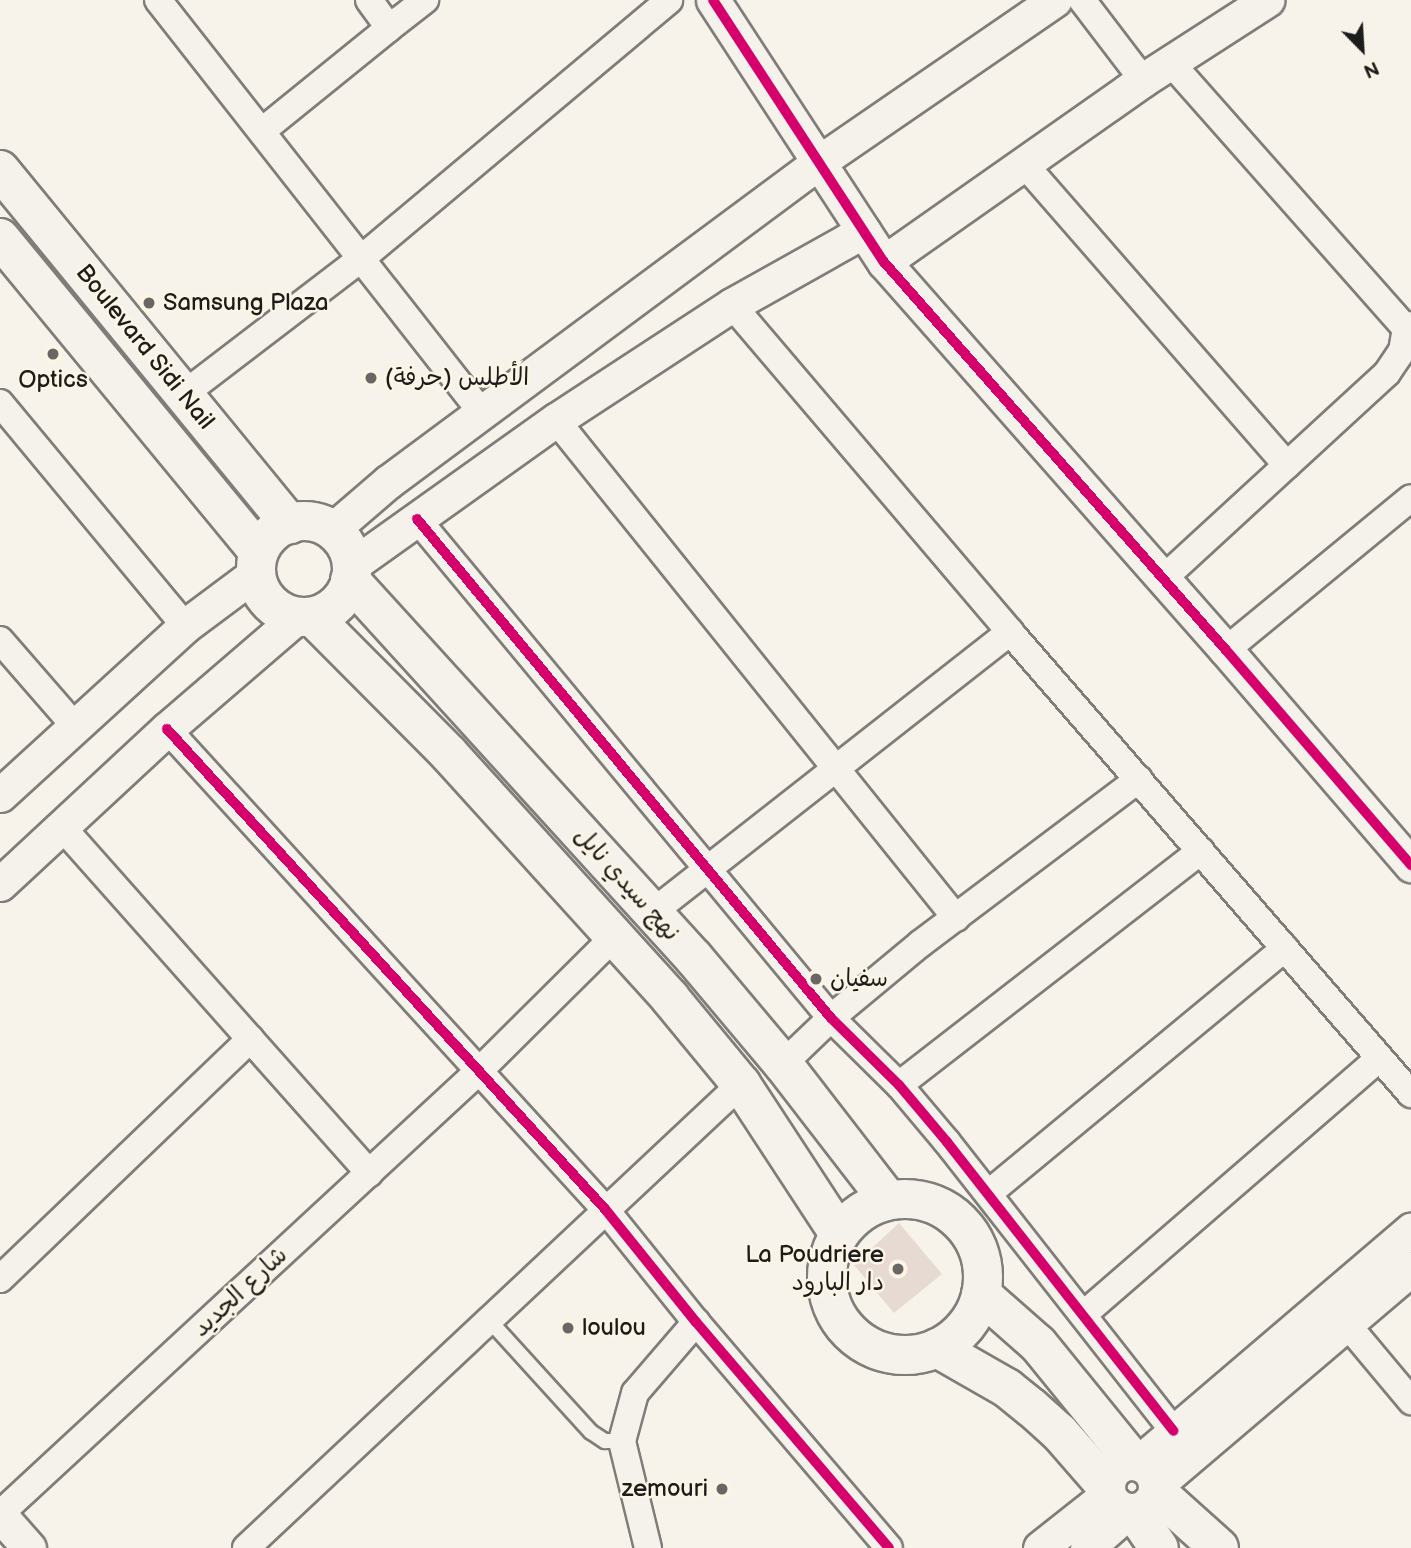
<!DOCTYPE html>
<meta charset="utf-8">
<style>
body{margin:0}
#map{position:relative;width:1411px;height:1548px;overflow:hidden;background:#f7f3ea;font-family:"Balsamiq Sans","Playpen Sans Arabic",sans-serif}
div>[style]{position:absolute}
.building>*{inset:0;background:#e7dad3}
.roads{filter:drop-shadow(2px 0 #7f7d79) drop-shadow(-2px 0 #7f7d79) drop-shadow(0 2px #7f7d79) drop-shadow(0 -2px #7f7d79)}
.service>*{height:14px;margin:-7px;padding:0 7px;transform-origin:7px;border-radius:7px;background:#f5f2ec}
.minor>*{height:26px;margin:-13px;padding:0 13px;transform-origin:13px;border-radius:13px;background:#f5f2ec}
.tertiary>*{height:33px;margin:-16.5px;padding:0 16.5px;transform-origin:16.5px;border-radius:16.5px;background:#f5f2ec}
.secondary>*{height:38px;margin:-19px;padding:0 19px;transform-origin:19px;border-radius:19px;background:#f5f2ec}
.secondary>.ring{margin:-19px;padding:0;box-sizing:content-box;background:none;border:38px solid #f5f2ec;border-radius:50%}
.cycleway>*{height:10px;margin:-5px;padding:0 5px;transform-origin:5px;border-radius:5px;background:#d6006c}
.dots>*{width:19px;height:19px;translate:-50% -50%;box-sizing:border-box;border:4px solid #fcf5e5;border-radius:50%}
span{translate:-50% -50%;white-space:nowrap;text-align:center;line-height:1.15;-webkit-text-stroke:5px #fcf5e5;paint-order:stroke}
.poi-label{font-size:24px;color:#1c1c1c}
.left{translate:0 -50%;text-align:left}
.right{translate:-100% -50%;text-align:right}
.street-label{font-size:24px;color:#1c1c1c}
.north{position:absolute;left:1327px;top:14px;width:70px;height:70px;-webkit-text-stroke:5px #fcf5e5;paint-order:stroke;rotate:156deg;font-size:19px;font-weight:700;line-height:28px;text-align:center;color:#1c1c1c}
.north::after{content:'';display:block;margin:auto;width:24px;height:32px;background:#1c1c1c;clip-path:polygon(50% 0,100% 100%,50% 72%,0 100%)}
</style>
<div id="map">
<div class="building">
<div style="clip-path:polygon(899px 1223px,942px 1274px,894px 1313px,854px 1265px)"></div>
</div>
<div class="roads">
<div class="service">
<div style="left:489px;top:1320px;width:151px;rotate:47.7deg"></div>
<div style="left:591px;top:1432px;width:17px;rotate:33deg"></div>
<div style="left:605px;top:1441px;width:17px"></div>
</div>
<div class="minor">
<div style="left:158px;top:0;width:526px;rotate:51.87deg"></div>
<div style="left:369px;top:0;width:34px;rotate:54deg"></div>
<div style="left:389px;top:28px;width:46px;rotate:-37.9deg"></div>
<div style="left:1082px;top:0;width:101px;rotate:52.7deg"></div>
<div style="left:1171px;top:63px;width:355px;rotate:48.5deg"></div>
<div style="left:1406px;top:329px;width:6px;rotate:-39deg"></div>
<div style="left:262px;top:131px;width:164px;rotate:-39deg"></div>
<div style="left:1025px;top:165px;width:398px;rotate:48.9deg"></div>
<div style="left:1287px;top:465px;width:136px;rotate:-42.6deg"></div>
<div style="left:1387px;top:373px;width:27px;rotate:-56deg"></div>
<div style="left:1402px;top:351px;width:22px;rotate:-80deg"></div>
<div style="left:732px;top:305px;width:429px;rotate:49.6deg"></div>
<div style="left:1010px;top:632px;width:612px;rotate:49.04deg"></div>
<div style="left:184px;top:394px;width:224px;rotate:-37.4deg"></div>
<div style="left:362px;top:258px;width:401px;rotate:-40deg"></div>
<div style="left:0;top:403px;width:290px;rotate:50.3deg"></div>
<div style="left:556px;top:420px;width:639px;rotate:51.23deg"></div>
<div style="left:417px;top:519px;width:648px;rotate:50.32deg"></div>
<div style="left:831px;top:1018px;width:95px;rotate:44.6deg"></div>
<div style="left:899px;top:1085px;width:75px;rotate:49.9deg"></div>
<div style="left:947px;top:1142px;width:367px;rotate:51.9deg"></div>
<div style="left:1164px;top:578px;width:167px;rotate:-42.6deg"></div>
<div style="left:0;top:640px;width:113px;rotate:49deg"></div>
<div style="left:1226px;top:650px;width:239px;rotate:-39.4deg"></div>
<div style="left:167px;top:729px;width:650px;rotate:47.62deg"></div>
<div style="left:605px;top:1209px;width:145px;rotate:51.2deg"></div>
<div style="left:696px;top:1322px;width:297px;rotate:49.5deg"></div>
<div style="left:62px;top:827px;width:463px;rotate:48.4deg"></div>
<div style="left:653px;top:912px;width:454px;rotate:-38.1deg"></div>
<div style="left:783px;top:1064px;width:66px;rotate:-43.8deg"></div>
<div style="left:831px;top:1018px;width:116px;rotate:-39.7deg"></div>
<div style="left:920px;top:944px;width:274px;rotate:-37deg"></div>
<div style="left:899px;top:1085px;width:382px;rotate:-37.8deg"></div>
<div style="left:989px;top:1193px;width:384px;rotate:-39.6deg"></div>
<div style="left:0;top:1279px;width:347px;rotate:-43.8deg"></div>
<div style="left:1335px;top:1310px;width:119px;rotate:50.1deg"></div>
<div style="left:1084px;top:1314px;width:391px;rotate:-40.9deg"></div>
<div style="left:0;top:1514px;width:654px;rotate:-42.77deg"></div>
<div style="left:480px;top:1070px;width:189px;rotate:-44.8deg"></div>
<div style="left:246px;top:1548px;width:678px;rotate:-43.15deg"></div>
<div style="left:648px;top:1548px;width:110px;rotate:-103.7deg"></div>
<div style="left:622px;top:1441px;width:50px;rotate:-74.8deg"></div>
<div style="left:635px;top:1393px;width:94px;rotate:-49.3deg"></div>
</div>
<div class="tertiary">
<div style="left:713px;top:0;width:313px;rotate:56.9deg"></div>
<div style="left:884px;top:262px;width:517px;rotate:48.61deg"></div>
<div style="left:1226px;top:650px;width:284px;rotate:49.3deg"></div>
<div style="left:884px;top:262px;width:317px;rotate:-35.1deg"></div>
<div style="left:1143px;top:80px;width:148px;rotate:-32.8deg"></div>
<div style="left:331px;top:531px;width:75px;rotate:-40.7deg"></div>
<div style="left:388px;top:482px;width:537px;rotate:-36.59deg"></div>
<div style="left:819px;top:162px;width:286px;rotate:-34.5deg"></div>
<div style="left:351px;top:566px;width:252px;rotate:-35.5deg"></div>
<div style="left:556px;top:420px;width:210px;rotate:-33.2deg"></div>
<div style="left:732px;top:305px;width:151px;rotate:-29.3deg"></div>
<div style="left:0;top:795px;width:251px;rotate:-42.4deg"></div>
<div style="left:185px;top:626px;width:89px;rotate:-36.7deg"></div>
<div style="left:0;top:884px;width:228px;rotate:-42.9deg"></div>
<div style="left:167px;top:729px;width:172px;rotate:-40.7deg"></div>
<div style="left:1139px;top:1462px;width:358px;rotate:-40.5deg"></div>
<div style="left:1158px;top:1484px;width:332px;rotate:-40.4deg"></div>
<div style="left:0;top:1515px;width:44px;rotate:48.7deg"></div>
<div style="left:1040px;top:1548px;width:85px;rotate:-38.3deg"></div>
<div style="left:1087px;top:1548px;width:53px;rotate:-41.2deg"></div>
</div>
<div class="secondary">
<div style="left:0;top:170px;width:458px;rotate:50.7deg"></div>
<div style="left:0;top:238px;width:407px;rotate:50.5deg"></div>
<div class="ring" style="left:256px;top:521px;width:58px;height:58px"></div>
<div style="left:350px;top:580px;width:511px;rotate:47.7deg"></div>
<div style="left:694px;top:958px;width:138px;rotate:50deg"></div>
<div style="left:783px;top:1064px;width:172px;rotate:52.3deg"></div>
<div style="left:313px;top:617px;width:193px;rotate:45.2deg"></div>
<div style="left:449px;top:754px;width:329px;rotate:47.8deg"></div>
<div style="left:670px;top:998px;width:112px;rotate:50.5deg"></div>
<div style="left:741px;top:1084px;width:179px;rotate:56.8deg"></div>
<div class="ring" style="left:827px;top:1199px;width:118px;height:118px"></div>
<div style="left:981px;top:1294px;width:76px;rotate:41.3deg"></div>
<div style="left:1038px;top:1344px;width:151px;rotate:50.9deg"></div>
<div style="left:937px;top:1348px;width:81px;rotate:29.7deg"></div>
<div style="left:1007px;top:1388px;width:32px;rotate:39deg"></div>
<div style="left:1032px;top:1408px;width:36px;rotate:42deg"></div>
<div style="left:1059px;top:1432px;width:72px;rotate:49deg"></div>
<div class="ring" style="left:1106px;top:1461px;width:14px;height:14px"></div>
<div style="left:1158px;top:1493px;width:82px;rotate:42deg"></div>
<div style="left:1135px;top:1513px;width:42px;rotate:55.6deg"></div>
</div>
</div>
<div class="cycleway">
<div style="left:713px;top:0;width:313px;rotate:56.9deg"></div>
<div style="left:884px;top:262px;width:517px;rotate:48.61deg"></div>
<div style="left:1226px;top:650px;width:284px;rotate:49.3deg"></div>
<div style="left:417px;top:519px;width:648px;rotate:50.32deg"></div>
<div style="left:831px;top:1018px;width:95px;rotate:44.6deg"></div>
<div style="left:899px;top:1085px;width:75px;rotate:49.9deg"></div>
<div style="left:947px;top:1142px;width:367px;rotate:51.9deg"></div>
<div style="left:167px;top:729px;width:650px;rotate:47.62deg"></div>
<div style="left:605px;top:1209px;width:145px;rotate:51.2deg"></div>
<div style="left:696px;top:1322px;width:297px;rotate:49.5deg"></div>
</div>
<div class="dots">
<div style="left:149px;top:303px;background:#696764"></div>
<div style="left:53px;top:354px;background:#696764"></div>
<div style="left:371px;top:378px;background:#696764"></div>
<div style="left:816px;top:979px;background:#696764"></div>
<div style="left:898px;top:1269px;background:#696764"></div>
<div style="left:568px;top:1328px;background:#696764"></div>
<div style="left:722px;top:1489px;background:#696764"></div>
</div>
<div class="poi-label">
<span class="left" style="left:163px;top:303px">Samsung Plaza</span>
<span class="left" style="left:385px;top:378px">الأطلس (حرفة)</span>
<span style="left:53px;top:380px">Optics</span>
<span class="left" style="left:830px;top:979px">سفيان</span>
<span class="right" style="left:884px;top:1269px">La Poudriere<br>دار البارود</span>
<span class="left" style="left:582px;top:1328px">loulou</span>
<span class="right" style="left:708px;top:1489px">zemouri</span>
</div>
<div class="street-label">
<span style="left:145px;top:347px;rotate:51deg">Boulevard Sidi Nail</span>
<span style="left:627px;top:884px;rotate:48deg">نهج سيدي نايل</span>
<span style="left:240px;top:1292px;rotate:-43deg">شارع الجديد</span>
</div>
<div class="north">N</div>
</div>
